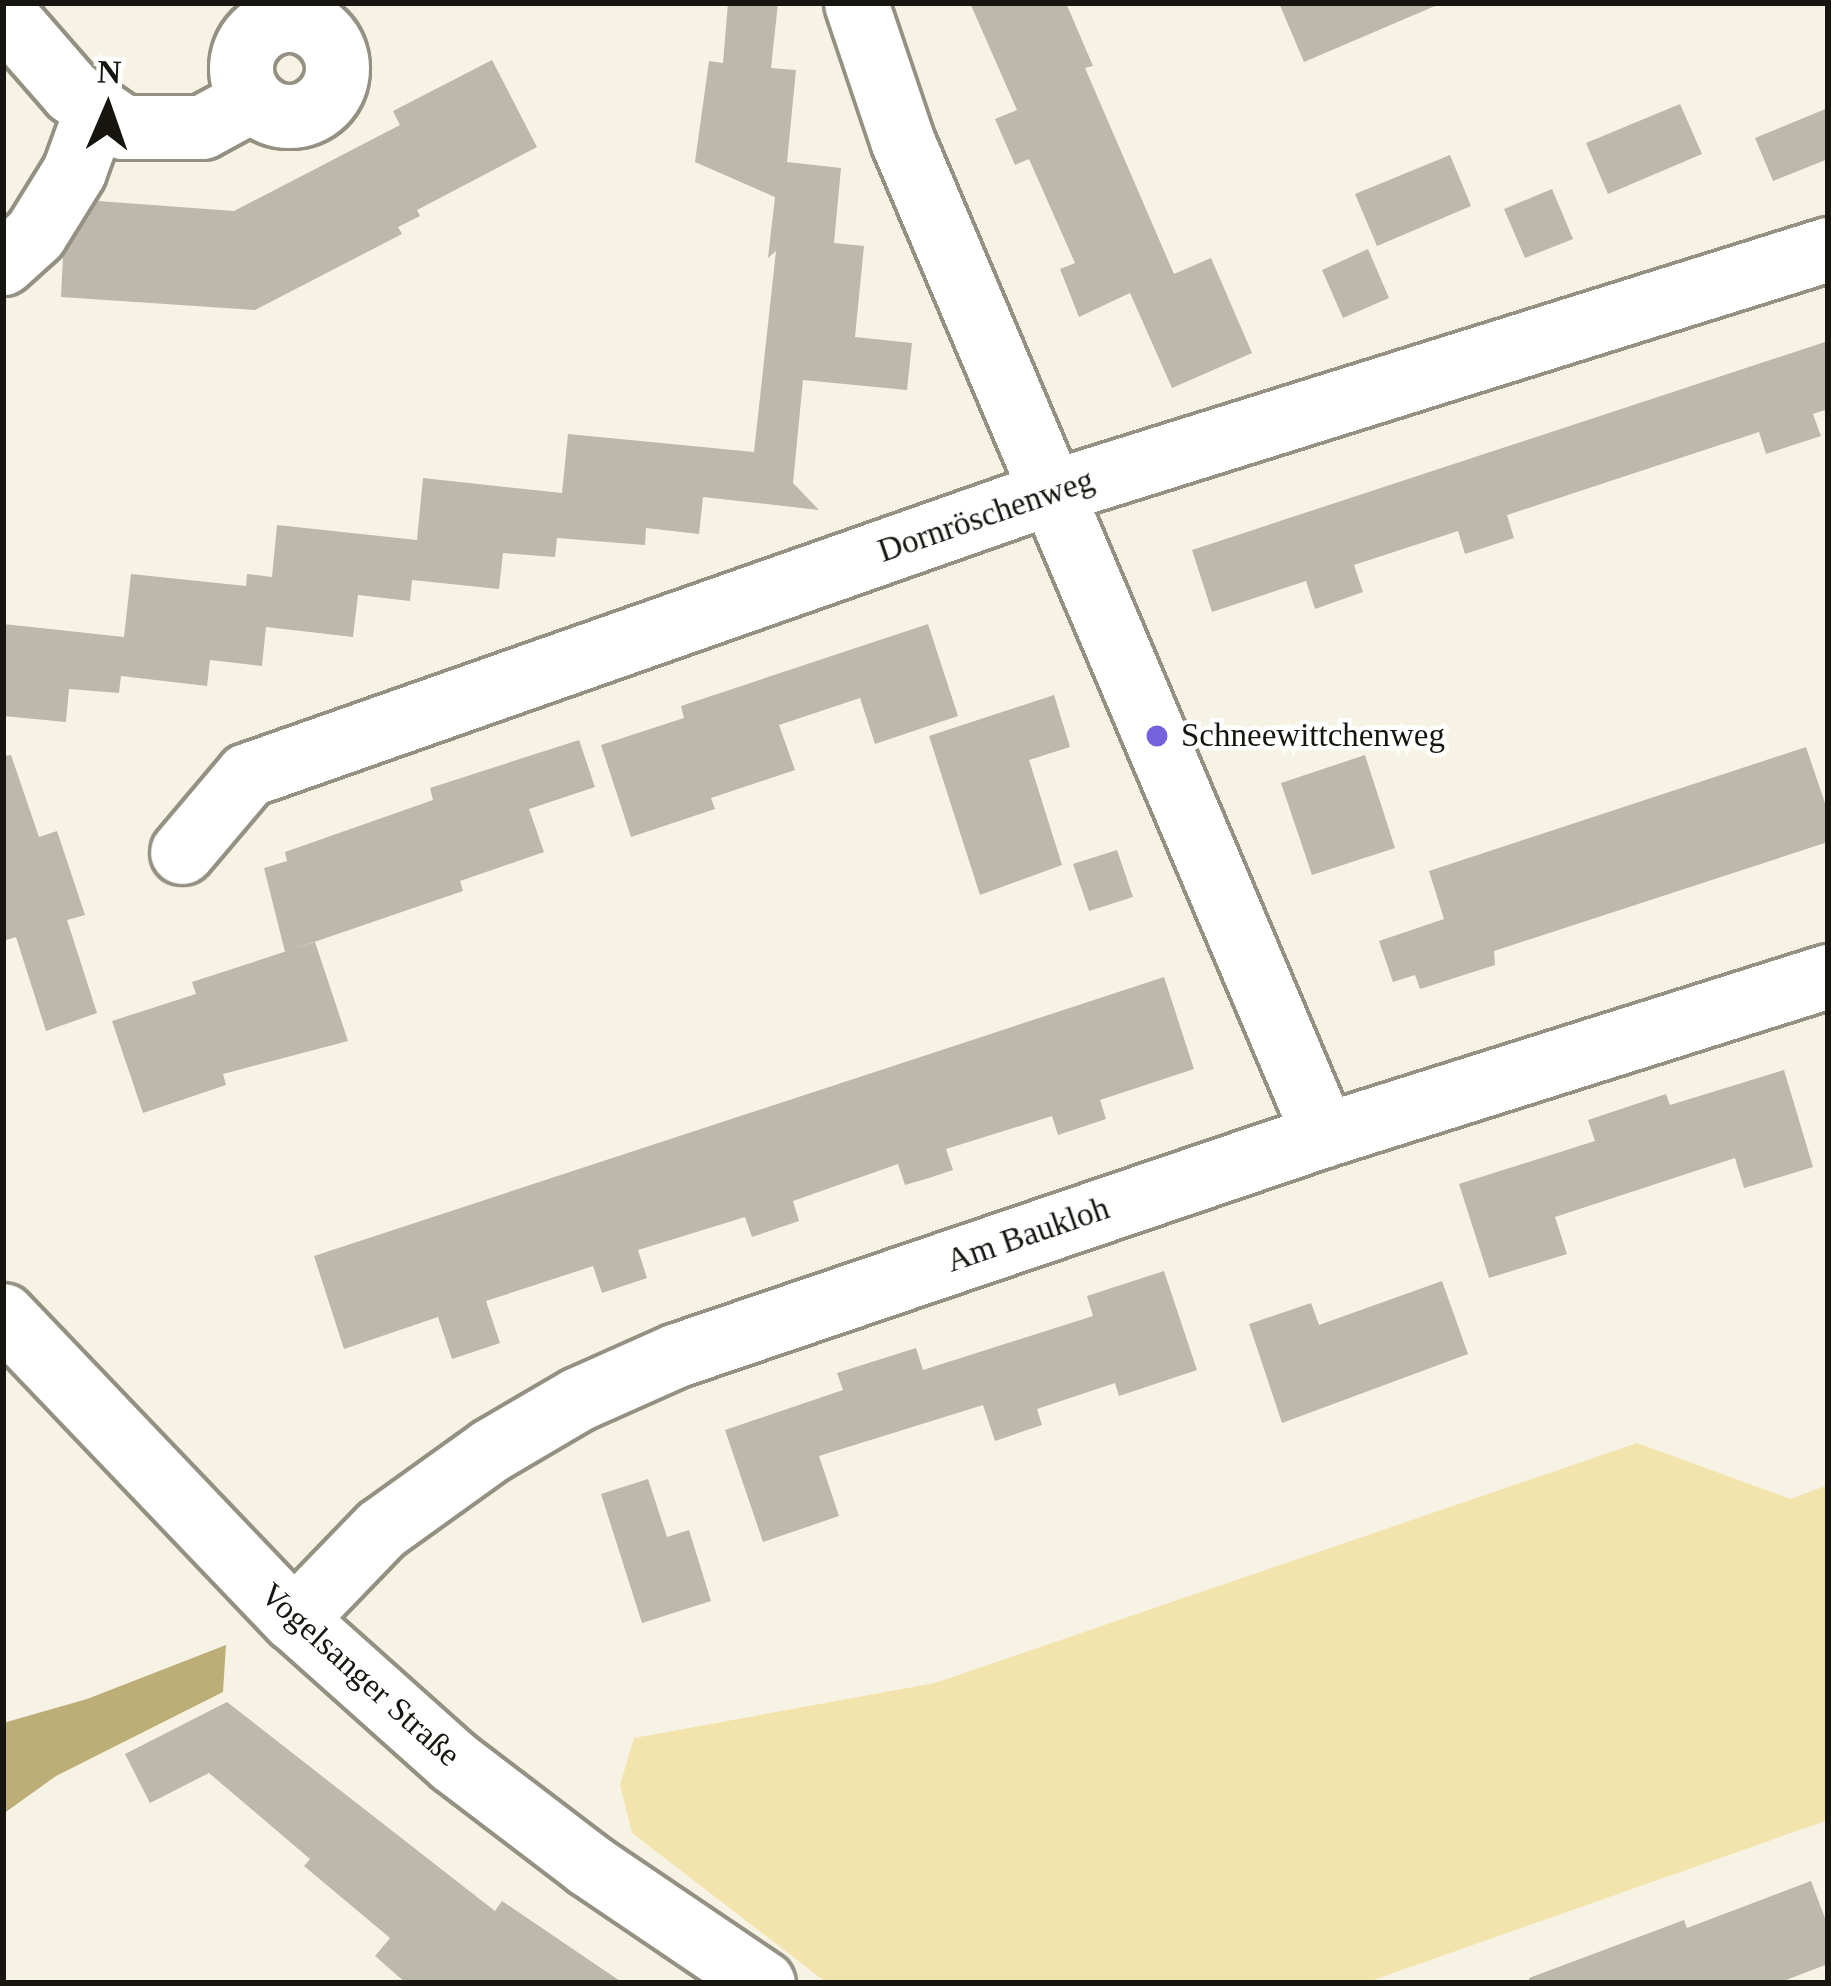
<!DOCTYPE html>
<meta charset="utf-8">
<style>
body{margin:0}
#map{position:relative;width:1831px;height:1986px;overflow:hidden;background:#f7f3e4;font-family:"Times New Roman",serif}
div>[style]{position:absolute}
.green>*{inset:0;background:#f3e4ad}
.forest>*{inset:0;background:#bdae78}
.building>*{inset:0;background:#bcb8aa}
.roads{filter:drop-shadow(3px 0 #949183) drop-shadow(-3px 0 #949183) drop-shadow(0 3px #949183) drop-shadow(0 -3px #949183)}
.minor>*{height:63px;margin:-31.5px;padding:0 31.5px;transform-origin:31.5px;border-radius:31.5px;background:#fff}
.minor>.ring{margin:-31.5px;padding:0;box-sizing:content-box;background:none;border:63px solid #fff;border-radius:50%}
.dots>*{width:33px;height:33px;translate:-50% -50%;box-sizing:border-box;border:6px solid #fff;border-radius:50%}
span{translate:-50% -50%;white-space:nowrap;text-align:center;line-height:1.15;-webkit-text-stroke:9px #fff;paint-order:stroke}
.street-label{font-size:33px;color:#161510}
.poi-label{font-size:33px;color:#161510}
.left{translate:0 -50%;text-align:left}
.frame{position:absolute;inset:0;border:6px solid #161510;pointer-events:none}
.north{position:absolute;left:48px;top:48px;width:120px;height:120px;-webkit-text-stroke:9px #fff;paint-order:stroke;rotate:2deg;font-size:33px;font-weight:700;line-height:48px;text-align:center;color:#161510}
.north::after{content:'';display:block;margin:auto;width:42px;height:54px;background:#161510;clip-path:polygon(50% 0,100% 100%,50% 72%,0 100%)}
</style>
<div id="map">
<div class="green">
<div style="clip-path:polygon(1637px 1443px,1790px 1499px,1828px 1485px,1828px 1820px,1365px 1983px,827px 1983px,632px 1833px,620px 1785px,634px 1738px,935px 1683px)"></div>
</div>
<div class="forest">
<div style="clip-path:polygon(226px 1645px,223px 1692px,56px 1776px,3px 1814px,3px 1723px,87px 1699px)"></div>
</div>
<div class="building">
<div style="clip-path:polygon(728px 3px,778px 3px,771px 68px,796px 70px,787px 162px,841px 168px,834px 243px,864px 246px,855px 337px,912px 343px,907px 390px,803px 380px,793px 483px,819px 510px,703px 497px,699px 534px,646px 528px,645px 545px,557px 538px,555px 557px,503px 553px,499px 589px,412px 580px,410px 601px,358px 595px,353px 637px,266px 627px,262px 666px,210px 660px,207px 686px,121px 676px,119px 693px,69px 689px,66px 722px,3px 716px,3px 624px,124px 637px,131px 574px,246px 586px,247px 574px,272px 577px,277px 525px,417px 540px,423px 478px,562px 493px,568px 434px,754px 452px,776px 251px,768px 258px,775px 197px,695px 162px,709px 61px,723px 63px)"></div>
<div style="clip-path:polygon(970px 3px,1066px 3px,1093px 66px,1085px 68px,1174px 274px,1211px 258px,1252px 353px,1172px 388px,1130px 293px,1079px 317px,1060px 269px,1075px 263px,1029px 159px,1015px 165px,995px 119px,1017px 110px)"></div>
<div style="clip-path:polygon(1279px 3px,1442px 3px,1304px 62px)"></div>
<div style="clip-path:polygon(492px 60px,537px 147px,417px 210px,420px 216px,398px 227px,402px 234px,255px 310px,61px 297px,63px 256px,98px 201px,234px 211px,400px 125px,393px 111px)"></div>
<div style="clip-path:polygon(1680px 104px,1702px 154px,1608px 194px,1586px 143px)"></div>
<div style="clip-path:polygon(1828px 108px,1828px 159px,1773px 181px,1755px 138px)"></div>
<div style="clip-path:polygon(1450px 155px,1471px 206px,1377px 246px,1355px 194px)"></div>
<div style="clip-path:polygon(1552px 189px,1573px 239px,1525px 258px,1504px 209px)"></div>
<div style="clip-path:polygon(1368px 249px,1389px 298px,1343px 318px,1322px 270px)"></div>
<div style="clip-path:polygon(1828px 341px,1828px 409px,1813px 414px,1821px 436px,1766px 454px,1759px 432px,1507px 515px,1514px 538px,1465px 554px,1458px 531px,1354px 565px,1363px 592px,1315px 609px,1306px 581px,1212px 612px,1192px 550px)"></div>
<div style="clip-path:polygon(928px 624px,958px 716px,875px 744px,860px 698px,779px 725px,795px 770px,711px 798px,715px 809px,631px 837px,601px 745px,684px 718px,681px 706px)"></div>
<div style="clip-path:polygon(1054px 695px,1070px 747px,1029px 760px,1062px 865px,980px 895px,929px 736px)"></div>
<div style="clip-path:polygon(579px 740px,595px 787px,529px 809px,544px 852px,460px 881px,463px 891px,285px 952px,264px 868px,287px 861px,285px 852px,433px 800px,430px 788px)"></div>
<div style="clip-path:polygon(1806px 747px,1828px 812px,1828px 842px,1494px 951px,1495px 965px,1420px 989px,1415px 975px,1393px 982px,1379px 941px,1444px 919px,1429px 871px)"></div>
<div style="clip-path:polygon(11px 755px,39px 837px,57px 831px,85px 915px,67px 920px,97px 1013px,46px 1031px,16px 937px,3px 941px,3px 756px)"></div>
<div style="clip-path:polygon(1365px 755px,1395px 848px,1312px 875px,1281px 783px)"></div>
<div style="clip-path:polygon(1117px 850px,1133px 897px,1089px 911px,1073px 864px)"></div>
<div style="clip-path:polygon(315px 942px,348px 1041px,223px 1074px,226px 1085px,143px 1113px,112px 1021px,196px 994px,192px 982px)"></div>
<div style="clip-path:polygon(1164px 977px,1194px 1069px,1100px 1100px,1106px 1119px,1058px 1135px,1052px 1116px,946px 1149px,953px 1170px,929px 1178px,905px 1185px,898px 1164px,793px 1201px,799px 1221px,752px 1237px,745px 1217px,638px 1250px,647px 1278px,602px 1293px,593px 1266px,486px 1301px,500px 1343px,452px 1359px,438px 1317px,344px 1349px,314px 1256px)"></div>
<div style="clip-path:polygon(1784px 1070px,1813px 1167px,1744px 1188px,1735px 1158px,1555px 1217px,1567px 1254px,1489px 1278px,1459px 1184px,1595px 1141px,1588px 1120px,1666px 1094px,1670px 1105px)"></div>
<div style="clip-path:polygon(1164px 1271px,1197px 1370px,1119px 1396px,1115px 1383px,1037px 1409px,1042px 1425px,995px 1441px,983px 1405px,819px 1456px,839px 1516px,763px 1542px,725px 1430px,843px 1390px,837px 1373px,916px 1348px,923px 1370px,1093px 1316px,1087px 1296px)"></div>
<div style="clip-path:polygon(1442px 1281px,1468px 1354px,1282px 1423px,1249px 1324px,1311px 1303px,1319px 1325px)"></div>
<div style="clip-path:polygon(648px 1479px,667px 1537px,689px 1530px,711px 1601px,642px 1623px,601px 1494px)"></div>
<div style="clip-path:polygon(227px 1702px,495px 1911px,502px 1901px,623px 1983px,406px 1983px,375px 1956px,390px 1938px,304px 1866px,310px 1859px,209px 1773px,150px 1803px,125px 1754px)"></div>
<div style="clip-path:polygon(1811px 1881px,1828px 1926px,1828px 1964px,1778px 1983px,1530px 1983px,1529px 1978px,1684px 1920px,1687px 1928px)"></div>
</div>
<div class="roads">
<div class="minor">
<div style="left:856px;top:3px;width:145px;rotate:71.4deg"></div>
<div style="left:902px;top:140px;width:1081px;rotate:67.02deg"></div>
<div style="left:3px;top:13px;width:105px;rotate:48.9deg"></div>
<div style="left:72px;top:92px;width:62px;rotate:34.5deg"></div>
<div style="left:123px;top:127px;width:79px"></div>
<div style="left:202px;top:127px;width:57px;rotate:-28.4deg"></div>
<div class="ring" style="left:241px;top:20px;width:33px;height:33px"></div>
<div style="left:3px;top:263px;width:43px;rotate:-42.2deg"></div>
<div style="left:35px;top:234px;width:74px;rotate:-58.2deg"></div>
<div style="left:74px;top:171px;width:62px;rotate:-70.1deg"></div>
<div style="left:182px;top:852px;width:101px;rotate:-49.8deg"></div>
<div style="left:247px;top:775px;width:856px;rotate:-19.37deg"></div>
<div style="left:1055px;top:491px;width:810px;rotate:-17.38deg"></div>
<div style="left:3px;top:1315px;width:421px;rotate:46.3deg"></div>
<div style="left:294px;top:1619px;width:215px;rotate:41.8deg"></div>
<div style="left:454px;top:1762px;width:170px;rotate:37.3deg"></div>
<div style="left:589px;top:1865px;width:210px;rotate:34.1deg"></div>
<div style="left:294px;top:1619px;width:125px;rotate:-46deg"></div>
<div style="left:381px;top:1529px;width:135px;rotate:-35.7deg"></div>
<div style="left:491px;top:1450px;width:101px;rotate:-30.4deg"></div>
<div style="left:578px;top:1399px;width:108px;rotate:-24deg"></div>
<div style="left:677px;top:1355px;width:683px;rotate:-18.78deg"></div>
<div style="left:1324px;top:1135px;width:528px;rotate:-17.51deg"></div>
</div>
</div>
<div class="dots">
<div style="left:1157px;top:736px;background:#7362dc"></div>
</div>
<div class="street-label">
<span style="left:986px;top:516px;rotate:-19deg">Dornröschenweg</span>
<span style="left:1028px;top:1235px;rotate:-19deg">Am Baukloh</span>
<span style="left:360px;top:1675px;rotate:42deg">Vogelsanger Straße</span>
</div>
<div class="poi-label">
<span class="left" style="left:1181px;top:736px">Schneewittchenweg</span>
</div>
<div class="frame"></div>
<div class="north">N</div>
</div>
